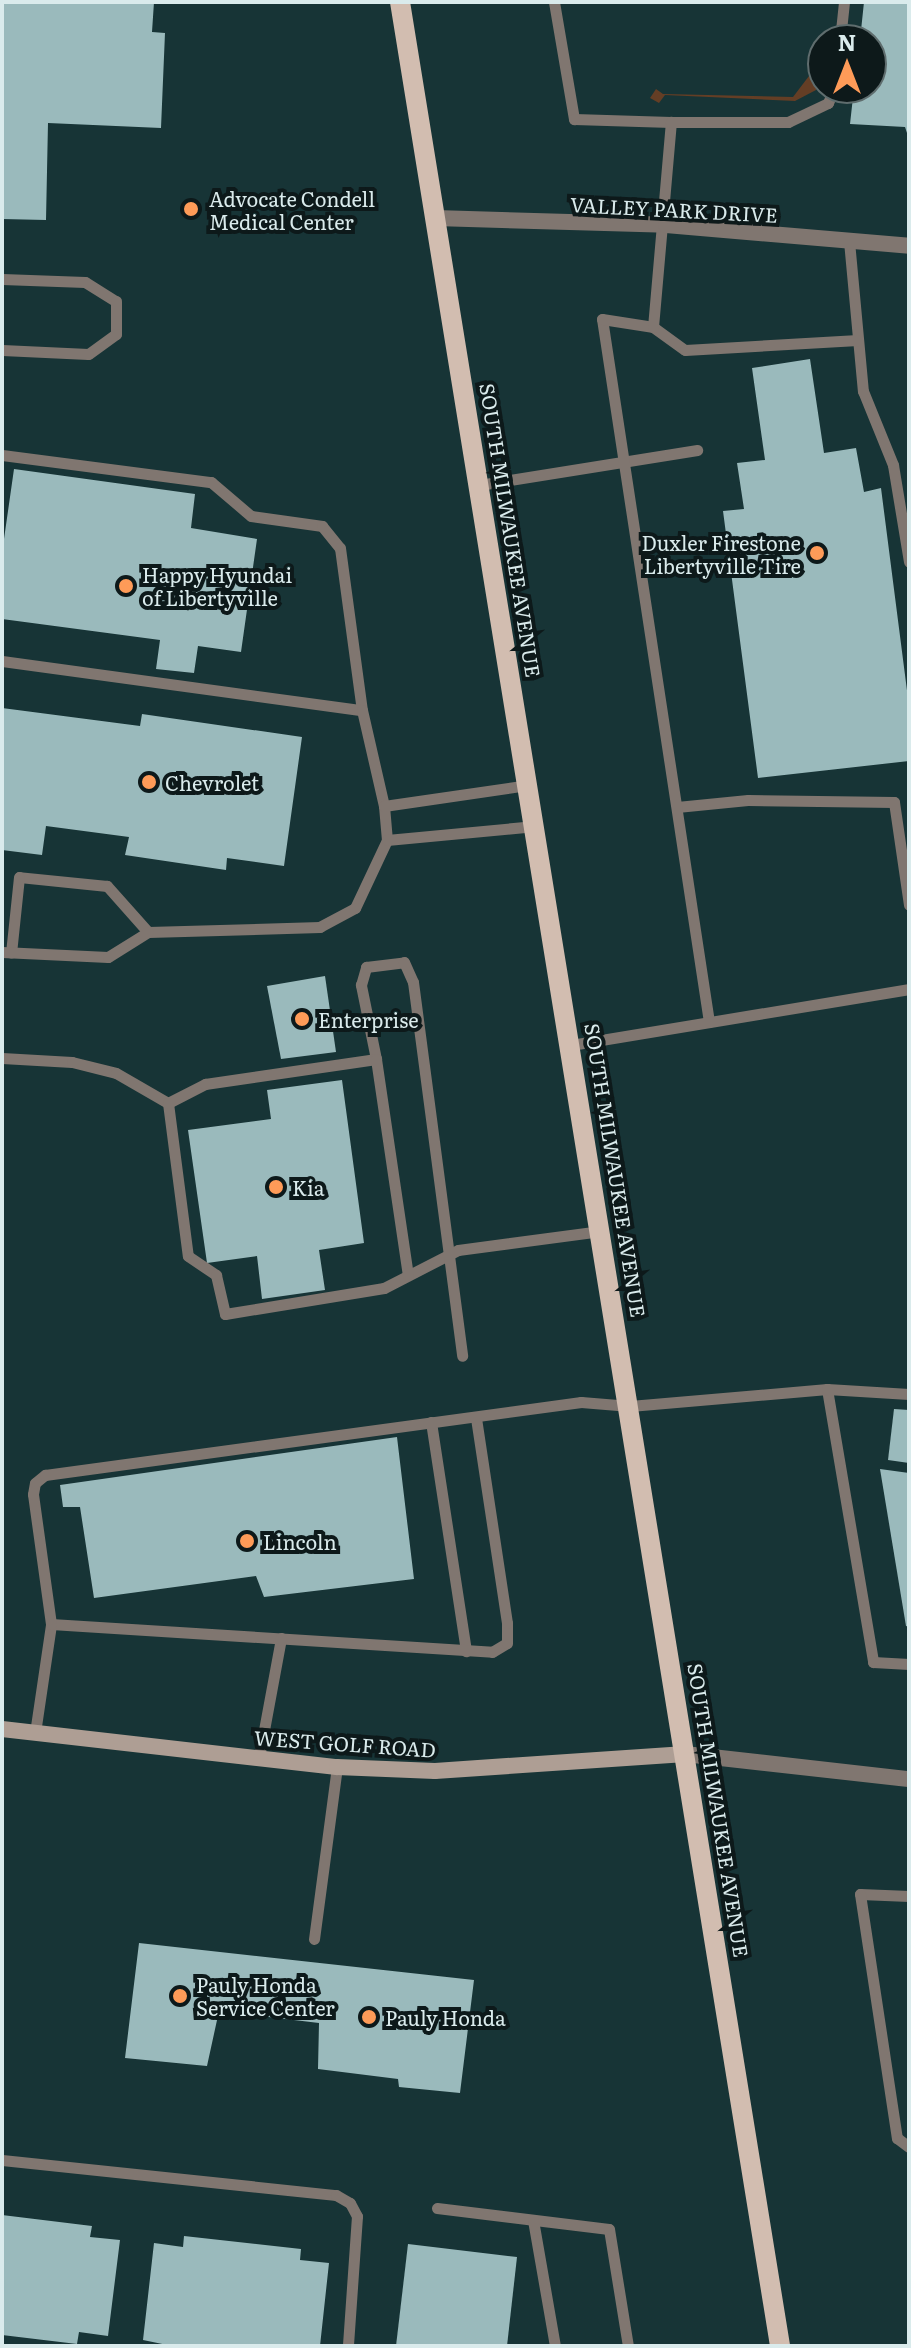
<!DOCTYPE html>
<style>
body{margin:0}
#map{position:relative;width:911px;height:2348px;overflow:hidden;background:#173436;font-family:Literata,serif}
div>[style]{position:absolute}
.green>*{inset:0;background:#643e25}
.building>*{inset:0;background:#9ababc}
.lane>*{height:11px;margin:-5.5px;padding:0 5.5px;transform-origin:5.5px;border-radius:5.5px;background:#807670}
.street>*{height:16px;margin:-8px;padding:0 8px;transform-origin:8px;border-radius:8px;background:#807670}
.secondary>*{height:16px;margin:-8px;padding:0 8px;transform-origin:8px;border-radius:8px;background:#ae9e94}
.primary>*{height:20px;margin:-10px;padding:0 10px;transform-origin:10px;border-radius:10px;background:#d2bdb0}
.dots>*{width:22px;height:22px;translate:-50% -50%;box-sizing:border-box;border:4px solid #0d191a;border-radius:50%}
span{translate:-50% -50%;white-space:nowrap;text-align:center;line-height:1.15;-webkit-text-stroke:8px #0d191a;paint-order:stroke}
.poi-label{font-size:20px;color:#daebec}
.left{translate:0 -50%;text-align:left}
.right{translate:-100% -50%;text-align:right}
.street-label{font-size:20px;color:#daebec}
.frame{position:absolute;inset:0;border:4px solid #daebec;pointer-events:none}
.north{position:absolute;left:807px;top:24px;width:80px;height:80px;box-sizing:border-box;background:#0d191a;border:2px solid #5f6d6e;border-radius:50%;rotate:0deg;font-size:22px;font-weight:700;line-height:32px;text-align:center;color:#daebec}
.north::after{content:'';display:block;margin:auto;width:28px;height:36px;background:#fe9b58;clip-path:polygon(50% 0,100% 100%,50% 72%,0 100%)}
</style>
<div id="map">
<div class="green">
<div style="clip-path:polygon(809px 76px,821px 77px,816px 90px,795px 101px,665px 95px,659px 103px,650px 98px,656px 89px,663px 94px,793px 97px)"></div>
</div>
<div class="building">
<div style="clip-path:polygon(2px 2px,154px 2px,152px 32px,165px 33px,161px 128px,48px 123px,46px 220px,2px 219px)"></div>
<div style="clip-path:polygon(864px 2px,909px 2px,909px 139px,905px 127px,850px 124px,854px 88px,871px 88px,871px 40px,860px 40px)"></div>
<div style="clip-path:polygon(810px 359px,824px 453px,856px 448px,864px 492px,881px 488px,909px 706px,909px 761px,758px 778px,723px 511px,744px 509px,737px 463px,765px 460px,752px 368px)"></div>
<div style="clip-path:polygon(14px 469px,195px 494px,191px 528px,257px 539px,241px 652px,198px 646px,194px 673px,156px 669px,160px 640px,2px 619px,2px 553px)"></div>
<div style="clip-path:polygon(2px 708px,140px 726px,142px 714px,302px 737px,284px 866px,227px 858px,226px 870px,125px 855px,129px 837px,46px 826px,42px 855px,2px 850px)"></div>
<div style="clip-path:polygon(325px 976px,336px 1052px,281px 1059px,267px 986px)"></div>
<div style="clip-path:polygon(342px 1080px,364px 1243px,319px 1250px,325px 1290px,262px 1299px,257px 1256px,207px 1263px,188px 1130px,271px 1119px,267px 1090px)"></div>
<div style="clip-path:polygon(894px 1409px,909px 1410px,909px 1463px,888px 1460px)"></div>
<div style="clip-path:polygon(397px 1437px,414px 1579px,264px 1597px,256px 1576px,94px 1598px,80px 1507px,63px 1507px,60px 1485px)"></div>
<div style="clip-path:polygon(880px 1469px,909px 1473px,909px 1627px,906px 1626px)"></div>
<div style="clip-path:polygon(139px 1943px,474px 1980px,460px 2093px,399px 2087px,398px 2079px,318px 2069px,319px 2023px,219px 2011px,207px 2066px,125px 2058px)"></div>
<div style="clip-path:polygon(2px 2215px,92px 2226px,90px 2237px,120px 2240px,108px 2336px,79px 2332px,77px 2344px,2px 2335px)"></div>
<div style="clip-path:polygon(184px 2236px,301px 2249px,300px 2260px,329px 2263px,320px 2346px,172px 2346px,143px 2340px,154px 2243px,183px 2247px)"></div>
<div style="clip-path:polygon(408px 2244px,517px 2257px,507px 2346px,396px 2346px)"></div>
</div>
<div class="lane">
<div style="left:554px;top:2px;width:119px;rotate:80.3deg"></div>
<div style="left:574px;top:119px;width:97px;rotate:1.8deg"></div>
<div style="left:840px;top:40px;width:38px;rotate:-84deg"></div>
<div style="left:849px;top:241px;width:151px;rotate:84.7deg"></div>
<div style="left:863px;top:391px;width:80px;rotate:67.9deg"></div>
<div style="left:893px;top:465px;width:98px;rotate:80.6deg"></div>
<div style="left:2px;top:279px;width:83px;rotate:2.1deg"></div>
<div style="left:85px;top:282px;width:36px;rotate:32deg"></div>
<div style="left:116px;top:301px;width:33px;rotate:90deg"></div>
<div style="left:116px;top:334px;width:34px;rotate:144deg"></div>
<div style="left:88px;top:354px;width:86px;rotate:-177.3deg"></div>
<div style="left:653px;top:327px;width:39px;rotate:36deg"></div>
<div style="left:685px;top:350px;width:173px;rotate:-3.3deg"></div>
<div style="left:2px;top:455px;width:211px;rotate:7.4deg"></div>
<div style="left:211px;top:482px;width:52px;rotate:40.4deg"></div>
<div style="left:251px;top:516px;width:72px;rotate:8deg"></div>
<div style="left:322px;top:526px;width:28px;rotate:51deg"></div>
<div style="left:340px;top:548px;width:163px;rotate:82.3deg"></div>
<div style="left:479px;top:485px;width:221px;rotate:-9.1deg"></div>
<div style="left:2px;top:661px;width:363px;rotate:7.8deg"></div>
<div style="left:362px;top:710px;width:98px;rotate:77.1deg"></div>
<div style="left:384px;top:806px;width:34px;rotate:85deg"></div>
<div style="left:387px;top:840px;width:75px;rotate:115.2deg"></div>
<div style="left:355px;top:908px;width:40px;rotate:152deg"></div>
<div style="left:320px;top:927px;width:172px;rotate:178.3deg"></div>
<div style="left:148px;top:932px;width:62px;rotate:-131.7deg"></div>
<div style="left:107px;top:886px;width:88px;rotate:-174.2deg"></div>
<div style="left:19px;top:877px;width:76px;rotate:96deg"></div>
<div style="left:384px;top:806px;width:146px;rotate:-8.3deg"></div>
<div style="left:677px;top:807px;width:71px;rotate:-5.6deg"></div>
<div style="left:748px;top:800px;width:146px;rotate:0.8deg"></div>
<div style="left:894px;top:802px;width:104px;rotate:81.7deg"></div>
<div style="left:387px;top:840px;width:149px;rotate:-5.4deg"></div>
<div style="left:2px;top:952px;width:106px;rotate:2.7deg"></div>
<div style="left:108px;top:957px;width:47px;rotate:-32deg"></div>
<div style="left:709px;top:1022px;width:711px;rotate:-98.65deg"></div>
<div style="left:602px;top:319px;width:52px;rotate:8.9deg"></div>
<div style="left:653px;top:327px;width:206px;rotate:-85deg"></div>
<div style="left:671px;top:122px;width:117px"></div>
<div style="left:788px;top:122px;width:44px;rotate:-25.4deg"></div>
<div style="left:828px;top:103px;width:16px;rotate:-68deg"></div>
<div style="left:571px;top:1045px;width:343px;rotate:-9.4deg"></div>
<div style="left:2px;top:1058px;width:70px;rotate:3.3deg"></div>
<div style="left:72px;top:1062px;width:45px;rotate:14deg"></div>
<div style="left:116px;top:1073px;width:60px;rotate:30deg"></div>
<div style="left:168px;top:1103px;width:154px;rotate:82.6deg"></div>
<div style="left:188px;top:1256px;width:34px;rotate:34deg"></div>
<div style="left:216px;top:1275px;width:40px;rotate:77deg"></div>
<div style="left:225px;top:1314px;width:161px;rotate:-9.3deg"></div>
<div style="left:384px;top:1288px;width:83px;rotate:-27.2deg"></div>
<div style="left:458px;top:1250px;width:144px;rotate:-7.6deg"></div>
<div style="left:376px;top:1059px;width:76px;rotate:-101.5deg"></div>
<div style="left:361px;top:985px;width:19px;rotate:-74deg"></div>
<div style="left:366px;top:967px;width:38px;rotate:-7deg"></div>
<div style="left:404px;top:962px;width:22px;rotate:66deg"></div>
<div style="left:413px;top:982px;width:377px;rotate:82.5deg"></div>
<div style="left:168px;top:1103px;width:42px;rotate:-27.2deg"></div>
<div style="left:205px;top:1084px;width:173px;rotate:-8.3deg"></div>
<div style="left:376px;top:1059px;width:218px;rotate:81.6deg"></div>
<div style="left:827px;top:1389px;width:277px;rotate:80.4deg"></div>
<div style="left:873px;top:1662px;width:36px;rotate:3deg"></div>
<div style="left:431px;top:1422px;width:232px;rotate:81.3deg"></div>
<div style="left:51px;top:1624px;width:442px;rotate:3.6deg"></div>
<div style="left:492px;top:1652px;width:17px;rotate:-31deg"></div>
<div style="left:507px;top:1643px;width:20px;rotate:-90deg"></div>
<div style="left:507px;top:1623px;width:208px;rotate:-98.6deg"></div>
<div style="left:35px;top:1733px;width:110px;rotate:-81.6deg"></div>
<div style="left:51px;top:1624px;width:131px;rotate:-97.9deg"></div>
<div style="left:33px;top:1494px;width:11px;rotate:-80deg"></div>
<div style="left:35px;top:1483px;width:13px;rotate:-39deg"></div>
<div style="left:45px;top:1475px;width:541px;rotate:-7.76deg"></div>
<div style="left:581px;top:1402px;width:49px;rotate:4.7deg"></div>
<div style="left:630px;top:1406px;width:198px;rotate:-4.9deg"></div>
<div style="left:827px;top:1389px;width:82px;rotate:3.5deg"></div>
<div style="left:259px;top:1757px;width:121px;rotate:-79.5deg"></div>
<div style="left:909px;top:1896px;width:49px;rotate:-177.7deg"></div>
<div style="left:860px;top:1894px;width:247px;rotate:81.4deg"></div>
<div style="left:897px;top:2138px;width:15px;rotate:37deg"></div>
<div style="left:314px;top:1939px;width:174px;rotate:-82.4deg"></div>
<div style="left:2px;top:2160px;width:336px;rotate:6deg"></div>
<div style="left:336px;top:2195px;width:16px;rotate:30deg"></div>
<div style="left:350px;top:2203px;width:15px;rotate:62deg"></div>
<div style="left:357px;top:2216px;width:130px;rotate:94deg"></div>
<div style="left:437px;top:2208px;width:173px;rotate:7deg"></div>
<div style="left:609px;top:2229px;width:119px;rotate:80.8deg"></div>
<div style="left:533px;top:2220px;width:128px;rotate:80.1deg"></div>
</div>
<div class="street">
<div style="left:435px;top:218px;width:231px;rotate:1.7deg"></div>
<div style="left:666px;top:225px;width:244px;rotate:4.9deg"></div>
<div style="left:685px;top:1754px;width:225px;rotate:6.4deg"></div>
</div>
<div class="secondary">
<div style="left:2px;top:1729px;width:337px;rotate:6.5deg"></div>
<div style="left:337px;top:1767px;width:98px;rotate:2.3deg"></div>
<div style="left:435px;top:1771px;width:251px;rotate:-3.9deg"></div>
</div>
<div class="primary">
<div style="left:400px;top:2px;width:2375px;rotate:80.79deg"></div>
</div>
<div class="dots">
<div style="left:191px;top:209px;background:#fe9b58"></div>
<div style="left:817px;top:553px;background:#fe9b58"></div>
<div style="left:126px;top:586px;background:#fe9b58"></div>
<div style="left:149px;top:782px;background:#fe9b58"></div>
<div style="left:302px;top:1019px;background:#fe9b58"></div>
<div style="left:276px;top:1187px;background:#fe9b58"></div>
<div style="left:247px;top:1541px;background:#fe9b58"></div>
<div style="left:180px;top:1996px;background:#fe9b58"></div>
<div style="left:369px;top:2017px;background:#fe9b58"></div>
</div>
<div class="poi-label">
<span class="left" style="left:209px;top:210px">Advocate Condell<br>Medical Center</span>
<span class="right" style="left:801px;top:554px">Duxler Firestone<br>Libertyville Tire</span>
<span class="left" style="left:142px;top:586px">Happy Hyundai<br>of Libertyville</span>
<span class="left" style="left:165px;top:782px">Chevrolet</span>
<span class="left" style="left:318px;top:1019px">Enterprise</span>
<span class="left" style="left:292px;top:1187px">Kia</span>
<span class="left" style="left:263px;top:1541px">Lincoln</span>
<span class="left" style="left:196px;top:1996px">Pauly Honda<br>Service Center</span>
<span class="left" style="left:385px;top:2017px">Pauly Honda</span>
</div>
<div class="street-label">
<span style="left:674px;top:209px;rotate:3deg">VALLEY PARK DRIVE</span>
<span style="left:511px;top:530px;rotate:81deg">SOUTH MILWAUKEE AVENUE</span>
<span style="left:616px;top:1170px;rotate:81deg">SOUTH MILWAUKEE AVENUE</span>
<span style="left:345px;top:1743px;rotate:4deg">WEST GOLF ROAD</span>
<span style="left:719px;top:1810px;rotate:81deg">SOUTH MILWAUKEE AVENUE</span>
</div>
<div class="frame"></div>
<div class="north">N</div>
</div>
